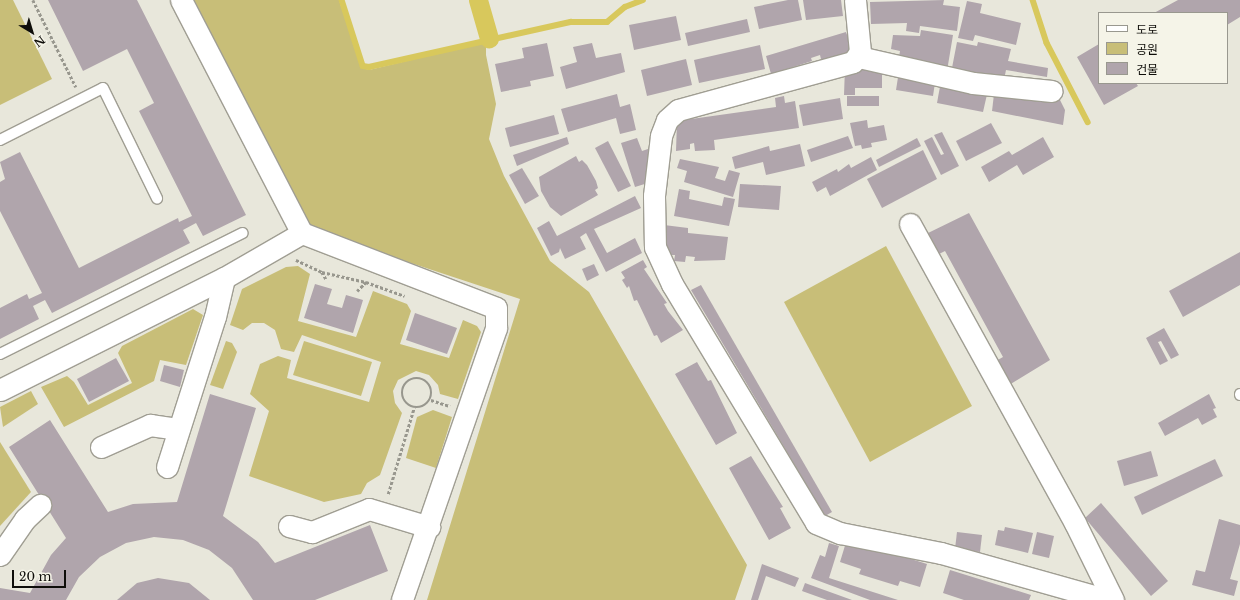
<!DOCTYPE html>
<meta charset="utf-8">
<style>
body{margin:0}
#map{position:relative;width:1240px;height:600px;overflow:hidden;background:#e8e7db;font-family:"Libre Baskerville","Noto Sans KR",serif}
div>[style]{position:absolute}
.green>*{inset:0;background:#c8be78}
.stream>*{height:5.5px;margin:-2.75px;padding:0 2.75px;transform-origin:2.75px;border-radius:2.75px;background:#d8c85c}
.canal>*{height:19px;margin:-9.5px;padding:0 9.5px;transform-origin:9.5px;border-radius:9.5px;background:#d8c85c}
.building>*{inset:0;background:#b0a5ac}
.path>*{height:2.5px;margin-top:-1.25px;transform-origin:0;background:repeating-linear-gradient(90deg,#98978e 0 3px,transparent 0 5px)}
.path>.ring{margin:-1.25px;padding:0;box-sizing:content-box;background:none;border:2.5px solid #98978e;border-radius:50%}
.roads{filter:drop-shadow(1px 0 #a09e93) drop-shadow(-1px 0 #a09e93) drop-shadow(0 1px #a09e93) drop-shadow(0 -1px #a09e93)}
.service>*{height:10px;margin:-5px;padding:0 5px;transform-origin:5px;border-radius:5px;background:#fff}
.minor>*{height:21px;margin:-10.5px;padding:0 10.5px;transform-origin:10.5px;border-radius:10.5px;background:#fff}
span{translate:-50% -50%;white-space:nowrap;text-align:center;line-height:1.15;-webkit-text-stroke:4px #f5f4e8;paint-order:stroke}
.legend{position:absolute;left:1098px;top:12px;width:130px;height:72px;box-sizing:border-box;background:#f5f4e8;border:1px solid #99988f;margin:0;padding:5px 7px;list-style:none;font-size:12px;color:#0e0d09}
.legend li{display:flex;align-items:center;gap:8px;height:20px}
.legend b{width:20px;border:1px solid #99988f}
.north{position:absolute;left:12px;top:12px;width:40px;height:40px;-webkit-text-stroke:3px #f5f4e8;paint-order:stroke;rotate:142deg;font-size:11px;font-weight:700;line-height:16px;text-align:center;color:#0e0d09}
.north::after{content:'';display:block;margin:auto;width:14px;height:18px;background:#0e0d09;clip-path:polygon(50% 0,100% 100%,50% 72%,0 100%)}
.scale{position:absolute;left:12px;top:570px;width:54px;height:18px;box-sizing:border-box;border:2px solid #0e0d09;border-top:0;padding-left:5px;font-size:12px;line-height:14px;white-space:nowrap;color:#0e0d09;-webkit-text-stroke:3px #f5f4e8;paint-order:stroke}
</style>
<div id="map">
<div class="green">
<div style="clip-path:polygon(0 0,13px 0,52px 79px,0 105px)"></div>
<div style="clip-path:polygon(192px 0,339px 0,359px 61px,363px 68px,369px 70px,486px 42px,486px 55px,496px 104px,489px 139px,504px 176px,550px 261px,589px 292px,747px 565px,735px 600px,427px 600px,520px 299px,311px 230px)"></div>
<div style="clip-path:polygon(886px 246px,972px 406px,870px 462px,784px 302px)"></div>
<div style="clip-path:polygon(298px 266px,310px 274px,298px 321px,356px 337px,373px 291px,407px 304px,411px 311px,400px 344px,449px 358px,463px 320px,477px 326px,481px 332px,458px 399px,440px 394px,438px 385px,429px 375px,416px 371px,398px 380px,393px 391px,395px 403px,402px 413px,380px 475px,367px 483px,361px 494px,324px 502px,249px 476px,269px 411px,250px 394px,260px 364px,278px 356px,291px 360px,287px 378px,369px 402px,381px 362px,302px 335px,294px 352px,281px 349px,275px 330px,264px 323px,252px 323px,243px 330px,230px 325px,242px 289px,286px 267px)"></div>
<div style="clip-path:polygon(193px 309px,203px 315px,186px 365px,160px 360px,154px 381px,64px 427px,41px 387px,67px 376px,74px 382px,88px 405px,132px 383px,118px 353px,122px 346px)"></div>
<div style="clip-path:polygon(226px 341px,232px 343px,237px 352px,223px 389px,210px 385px)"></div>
<div style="clip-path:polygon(304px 341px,372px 362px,361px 396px,293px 375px)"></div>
<div style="clip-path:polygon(31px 391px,38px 404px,3px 427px,0 407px)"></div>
<div style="clip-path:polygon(433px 410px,452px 417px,436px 468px,406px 458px,417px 417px)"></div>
<div style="clip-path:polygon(0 442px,31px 492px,0 526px)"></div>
</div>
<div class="stream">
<div style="left:342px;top:0;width:69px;rotate:72.3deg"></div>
<div style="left:363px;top:66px;width:6px;rotate:9deg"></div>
<div style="left:369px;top:67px;width:207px;rotate:-12.6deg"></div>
<div style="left:571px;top:22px;width:36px"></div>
<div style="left:607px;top:22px;width:23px;rotate:-40deg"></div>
<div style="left:625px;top:7px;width:19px;rotate:-21deg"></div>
<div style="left:1033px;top:0;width:45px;rotate:72deg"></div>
<div style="left:1047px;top:43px;width:89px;rotate:62.6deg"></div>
</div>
<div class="canal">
<div style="left:478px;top:0;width:40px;rotate:74deg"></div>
</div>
<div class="building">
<div style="clip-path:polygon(48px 0,137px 0,246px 215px,203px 236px,196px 223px,183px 230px,190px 243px,52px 313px,45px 300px,33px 306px,39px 319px,0 339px,0 308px,27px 294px,29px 299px,42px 293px,0 211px,0 182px,5px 179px,0 162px,20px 152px,79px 268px,178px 218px,179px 222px,192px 216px,139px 111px,154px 103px,127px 49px,83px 71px)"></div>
<div style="clip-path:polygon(788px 0,798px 0,802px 20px,759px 29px,754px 7px)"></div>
<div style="clip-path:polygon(803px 0,841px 0,843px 16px,806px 20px)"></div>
<div style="clip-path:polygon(944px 0,943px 5px,960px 7px,957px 31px,920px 26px,919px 33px,906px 31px,907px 23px,871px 24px,870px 2px)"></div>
<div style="clip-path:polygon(1178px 0,1240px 0,1240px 17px,1227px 25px,1227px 13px,1154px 13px)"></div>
<div style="clip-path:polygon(967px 1px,982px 4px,980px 13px,1021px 23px,1016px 45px,975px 35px,973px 41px,958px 38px)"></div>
<div style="clip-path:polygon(676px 16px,681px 40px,634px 50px,629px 25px)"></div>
<div style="clip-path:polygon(747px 19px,750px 32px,688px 46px,685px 33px)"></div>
<div style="clip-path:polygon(921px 30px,953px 35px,947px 71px,898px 63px,900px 51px,891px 49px,893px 35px,920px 36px)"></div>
<div style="clip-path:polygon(846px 32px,852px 49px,846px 54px,822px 63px,820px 55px,811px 58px,812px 61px,771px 74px,766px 56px)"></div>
<div style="clip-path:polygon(957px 42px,977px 46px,978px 42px,1011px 49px,1008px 61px,1048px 68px,1047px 77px,1006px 70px,1004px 80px,951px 73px)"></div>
<div style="clip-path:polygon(547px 43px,554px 76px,530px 81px,531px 86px,501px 92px,495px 64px,524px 58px,522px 48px)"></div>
<div style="clip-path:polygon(592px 43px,596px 58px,621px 53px,625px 72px,566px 89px,560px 67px,577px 62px,573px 47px)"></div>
<div style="clip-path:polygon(1099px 44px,1099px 83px,1136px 83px,1138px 86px,1104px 105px,1077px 57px)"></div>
<div style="clip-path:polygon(760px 45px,765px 69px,699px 83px,694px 60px)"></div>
<div style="clip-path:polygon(686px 59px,692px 85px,647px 96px,641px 70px)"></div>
<div style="clip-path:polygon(845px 67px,882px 67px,882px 88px,855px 88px,855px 95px,844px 95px)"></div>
<div style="clip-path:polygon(899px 71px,936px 76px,933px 96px,896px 90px)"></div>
<div style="clip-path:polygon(941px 81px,988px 90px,983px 112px,937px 103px)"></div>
<div style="clip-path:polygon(995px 86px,1058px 96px,1065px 110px,1063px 125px,992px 111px)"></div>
<div style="clip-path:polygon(617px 94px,620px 107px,630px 104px,636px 130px,620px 134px,616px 118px,568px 132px,561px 109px)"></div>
<div style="clip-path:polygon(784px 96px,785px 103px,795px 101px,799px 128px,714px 140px,715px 150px,695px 151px,694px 143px,690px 144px,690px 149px,676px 151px,677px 121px,776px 107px,775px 98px)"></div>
<div style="clip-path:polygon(847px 96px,879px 96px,879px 106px,847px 106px)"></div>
<div style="clip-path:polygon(840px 98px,843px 119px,803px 126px,799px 105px)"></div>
<div style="clip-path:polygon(554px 115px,559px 134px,510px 147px,505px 128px)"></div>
<div style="clip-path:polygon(867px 120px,868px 128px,884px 125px,887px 140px,871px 143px,872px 147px,862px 149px,861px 145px,855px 146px,850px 123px)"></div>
<div style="clip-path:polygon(991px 123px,1002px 143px,966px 161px,956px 141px)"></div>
<div style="clip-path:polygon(942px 132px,959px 166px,941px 175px,924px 141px,932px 137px,941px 155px,944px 154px,934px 135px)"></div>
<div style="clip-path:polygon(848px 136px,853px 148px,811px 162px,807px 150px)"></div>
<div style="clip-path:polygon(567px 137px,569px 144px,517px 166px,513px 155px)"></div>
<div style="clip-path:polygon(1043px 137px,1054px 157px,1023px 175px,1017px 165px,989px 182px,981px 167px,1009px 151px,1012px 155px)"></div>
<div style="clip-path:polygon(637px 138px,642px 151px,648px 149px,653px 165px,647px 167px,651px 182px,635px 187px,621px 143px)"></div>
<div style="clip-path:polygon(917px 138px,921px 146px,879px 167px,876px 160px)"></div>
<div style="clip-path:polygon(608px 141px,631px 186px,618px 192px,595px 148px)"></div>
<div style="clip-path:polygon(800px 144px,805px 166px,766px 175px,763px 162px,735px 169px,732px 157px,769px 146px,770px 151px)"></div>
<div style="clip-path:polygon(923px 150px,937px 179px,882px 208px,867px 179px)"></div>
<div style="clip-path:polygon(576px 156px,579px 162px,582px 160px,587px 165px,596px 181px,598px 188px,595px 190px,598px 195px,561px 216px,550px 207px,541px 191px,539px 177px)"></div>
<div style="clip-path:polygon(871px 157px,877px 170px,830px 196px,826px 187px,817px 192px,812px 182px,837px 169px,838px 172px,849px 164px,851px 168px)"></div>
<div style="clip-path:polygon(680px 159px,719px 167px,715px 178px,725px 181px,729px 170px,740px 173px,733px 197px,684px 182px,687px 171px,677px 168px)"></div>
<div style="clip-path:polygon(522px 168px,539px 196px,525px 204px,509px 175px)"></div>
<div style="clip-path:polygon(740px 184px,781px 186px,779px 210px,738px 207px)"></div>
<div style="clip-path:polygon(679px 189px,690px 191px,689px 199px,722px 206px,724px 197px,735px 199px,729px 226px,674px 216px)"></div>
<div style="clip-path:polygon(635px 196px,641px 208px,594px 229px,607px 253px,635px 238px,642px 253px,606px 272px,586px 233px,580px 237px,586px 249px,565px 259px,560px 248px,559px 252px,551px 256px,537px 228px,549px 221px,557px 236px)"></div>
<div style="clip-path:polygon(969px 213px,1050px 360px,1009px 385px,996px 361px,1003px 357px,945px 251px,937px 255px,926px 234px)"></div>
<div style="clip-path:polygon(664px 225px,688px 228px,688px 233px,728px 237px,725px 260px,694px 261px,695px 257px,686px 256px,685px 262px,674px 261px,675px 255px,669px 255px,662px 243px)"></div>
<div style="clip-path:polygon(1240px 252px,1240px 285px,1183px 317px,1169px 291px)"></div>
<div style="clip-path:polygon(643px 260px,647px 267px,644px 269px,667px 303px,664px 304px,668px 311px,683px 330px,661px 343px,657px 335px,654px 336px,637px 300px,634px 301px,629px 286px,627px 288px,622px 280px,625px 278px,621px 272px)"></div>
<div style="clip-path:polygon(594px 264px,599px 275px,587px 281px,582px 269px)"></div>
<div style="clip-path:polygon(315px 284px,332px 289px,327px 304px,342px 308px,346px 295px,363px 300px,353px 333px,304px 318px)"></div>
<div style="clip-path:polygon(701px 285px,832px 512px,825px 516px,691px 290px)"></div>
<div style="clip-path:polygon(415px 313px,457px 328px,447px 354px,406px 340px)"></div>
<div style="clip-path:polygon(1164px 328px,1179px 355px,1171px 359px,1161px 341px,1158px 342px,1168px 361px,1160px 365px,1146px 338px)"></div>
<div style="clip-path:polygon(116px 358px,129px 381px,89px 402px,77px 379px)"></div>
<div style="clip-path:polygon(697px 362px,708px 381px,711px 380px,737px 433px,716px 445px,675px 374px)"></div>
<div style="clip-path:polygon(164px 365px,184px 370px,180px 387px,160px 381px)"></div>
<div style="clip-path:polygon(210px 394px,256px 408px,223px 516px,258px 542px,275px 563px,370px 525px,388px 571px,315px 600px,253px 600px,232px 568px,209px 550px,183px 540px,154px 537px,126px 543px,100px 557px,79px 577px,66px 600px,0 600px,0 588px,30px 593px,51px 555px,66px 538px,9px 447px,50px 420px,108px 512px,133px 504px,177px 502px)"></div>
<div style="clip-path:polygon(1209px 394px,1216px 408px,1213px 409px,1217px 417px,1202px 425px,1198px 418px,1165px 436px,1158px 423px)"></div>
<div style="clip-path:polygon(1151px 451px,1158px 476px,1124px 486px,1117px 461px)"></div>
<div style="clip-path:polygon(751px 456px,783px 507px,780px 508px,791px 528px,769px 540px,729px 468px)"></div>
<div style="clip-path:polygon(1215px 459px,1223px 476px,1142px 515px,1134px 497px)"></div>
<div style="clip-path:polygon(1101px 503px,1168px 581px,1151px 596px,1085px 518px)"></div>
<div style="clip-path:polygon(1219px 519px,1240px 525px,1240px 544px,1230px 579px,1238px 581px,1234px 596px,1192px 585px,1196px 570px,1205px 572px)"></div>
<div style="clip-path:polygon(1005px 527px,1033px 533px,1028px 553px,995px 545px,998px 530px,1004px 531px)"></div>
<div style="clip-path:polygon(957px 532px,982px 535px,980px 552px,955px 549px)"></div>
<div style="clip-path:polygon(1037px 532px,1054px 536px,1049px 558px,1032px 554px)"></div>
<div style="clip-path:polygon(847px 539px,927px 564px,920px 587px,900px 581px,898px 586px,859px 574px,861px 569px,840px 562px)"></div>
<div style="clip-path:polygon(829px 543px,839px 546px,829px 578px,898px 600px,870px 600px,811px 578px,820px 555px,825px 557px)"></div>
<div style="clip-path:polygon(762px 564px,799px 578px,795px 587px,766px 576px,758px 600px,751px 600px)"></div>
<div style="clip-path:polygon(950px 570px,1031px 595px,1029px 600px,964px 600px,943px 593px)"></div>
<div style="clip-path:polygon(158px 578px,189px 583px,210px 600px,117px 600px,137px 583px)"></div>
<div style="clip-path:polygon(805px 583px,852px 600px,827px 600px,802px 591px)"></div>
</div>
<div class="path">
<div style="left:33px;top:0;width:97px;rotate:63.7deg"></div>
<div style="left:296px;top:260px;width:29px;rotate:25deg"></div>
<div style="left:322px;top:272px;width:8px;rotate:60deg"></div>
<div style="left:322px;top:272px;width:45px;rotate:12.8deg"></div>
<div style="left:357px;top:291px;width:13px;rotate:-45deg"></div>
<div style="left:366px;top:282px;width:41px;rotate:19.7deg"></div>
<div class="ring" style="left:402px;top:378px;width:27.5px;height:27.5px"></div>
<div style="left:431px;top:400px;width:20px;rotate:18deg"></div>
<div style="left:388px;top:494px;width:90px;rotate:-73.2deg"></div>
</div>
<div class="roads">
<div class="service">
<div style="left:0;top:140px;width:115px;rotate:-26.8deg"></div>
<div style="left:103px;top:88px;width:123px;rotate:63.9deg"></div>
<div style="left:0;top:354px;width:271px;rotate:-26.5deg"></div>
<div style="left:1240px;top:394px;width:1px;rotate:90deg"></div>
</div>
<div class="minor">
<div style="left:181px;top:0;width:263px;rotate:62.6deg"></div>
<div style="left:302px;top:233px;width:208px;rotate:21.1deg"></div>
<div style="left:496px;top:308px;width:20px;rotate:90deg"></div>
<div style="left:496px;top:328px;width:288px;rotate:109.1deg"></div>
<div style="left:855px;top:0;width:52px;rotate:84.5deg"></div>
<div style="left:860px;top:52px;width:12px;rotate:125deg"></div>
<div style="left:853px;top:62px;width:181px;rotate:164.7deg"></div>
<div style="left:678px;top:110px;width:15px;rotate:138deg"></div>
<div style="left:667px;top:120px;width:17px;rotate:111deg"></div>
<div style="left:661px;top:136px;width:60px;rotate:96.7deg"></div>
<div style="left:654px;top:196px;width:51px;rotate:88.9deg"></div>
<div style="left:655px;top:247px;width:41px;rotate:65.3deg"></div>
<div style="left:672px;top:284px;width:279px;rotate:58.9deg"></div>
<div style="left:816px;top:523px;width:26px;rotate:23deg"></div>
<div style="left:840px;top:533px;width:103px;rotate:11.2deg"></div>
<div style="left:941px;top:553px;width:173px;rotate:15.7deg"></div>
<div style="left:859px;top:57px;width:117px;rotate:12.8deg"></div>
<div style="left:973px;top:83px;width:79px;rotate:5.8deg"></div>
<div style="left:910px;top:224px;width:342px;rotate:61.1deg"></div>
<div style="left:1075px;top:523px;width:86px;rotate:63.7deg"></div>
<div style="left:0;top:390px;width:250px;rotate:-26.6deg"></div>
<div style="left:224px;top:278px;width:90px;rotate:-30deg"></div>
<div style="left:101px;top:447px;width:54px;rotate:-24.2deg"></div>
<div style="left:150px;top:425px;width:29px;rotate:8deg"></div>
<div style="left:167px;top:467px;width:157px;rotate:-72.3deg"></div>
<div style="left:215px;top:317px;width:40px;rotate:-77deg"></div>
<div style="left:289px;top:526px;width:24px;rotate:15deg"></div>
<div style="left:312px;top:532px;width:61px;rotate:-22deg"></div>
<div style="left:369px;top:509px;width:63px;rotate:16.7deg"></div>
<div style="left:0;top:555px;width:44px;rotate:-55.2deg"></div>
<div style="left:25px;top:519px;width:21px;rotate:-43deg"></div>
</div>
</div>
<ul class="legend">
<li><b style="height:5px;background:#fff"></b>도로</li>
<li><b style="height:11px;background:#c8be78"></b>공원</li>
<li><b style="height:11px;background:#b0a5ac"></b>건물</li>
</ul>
<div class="north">N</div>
<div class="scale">20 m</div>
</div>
